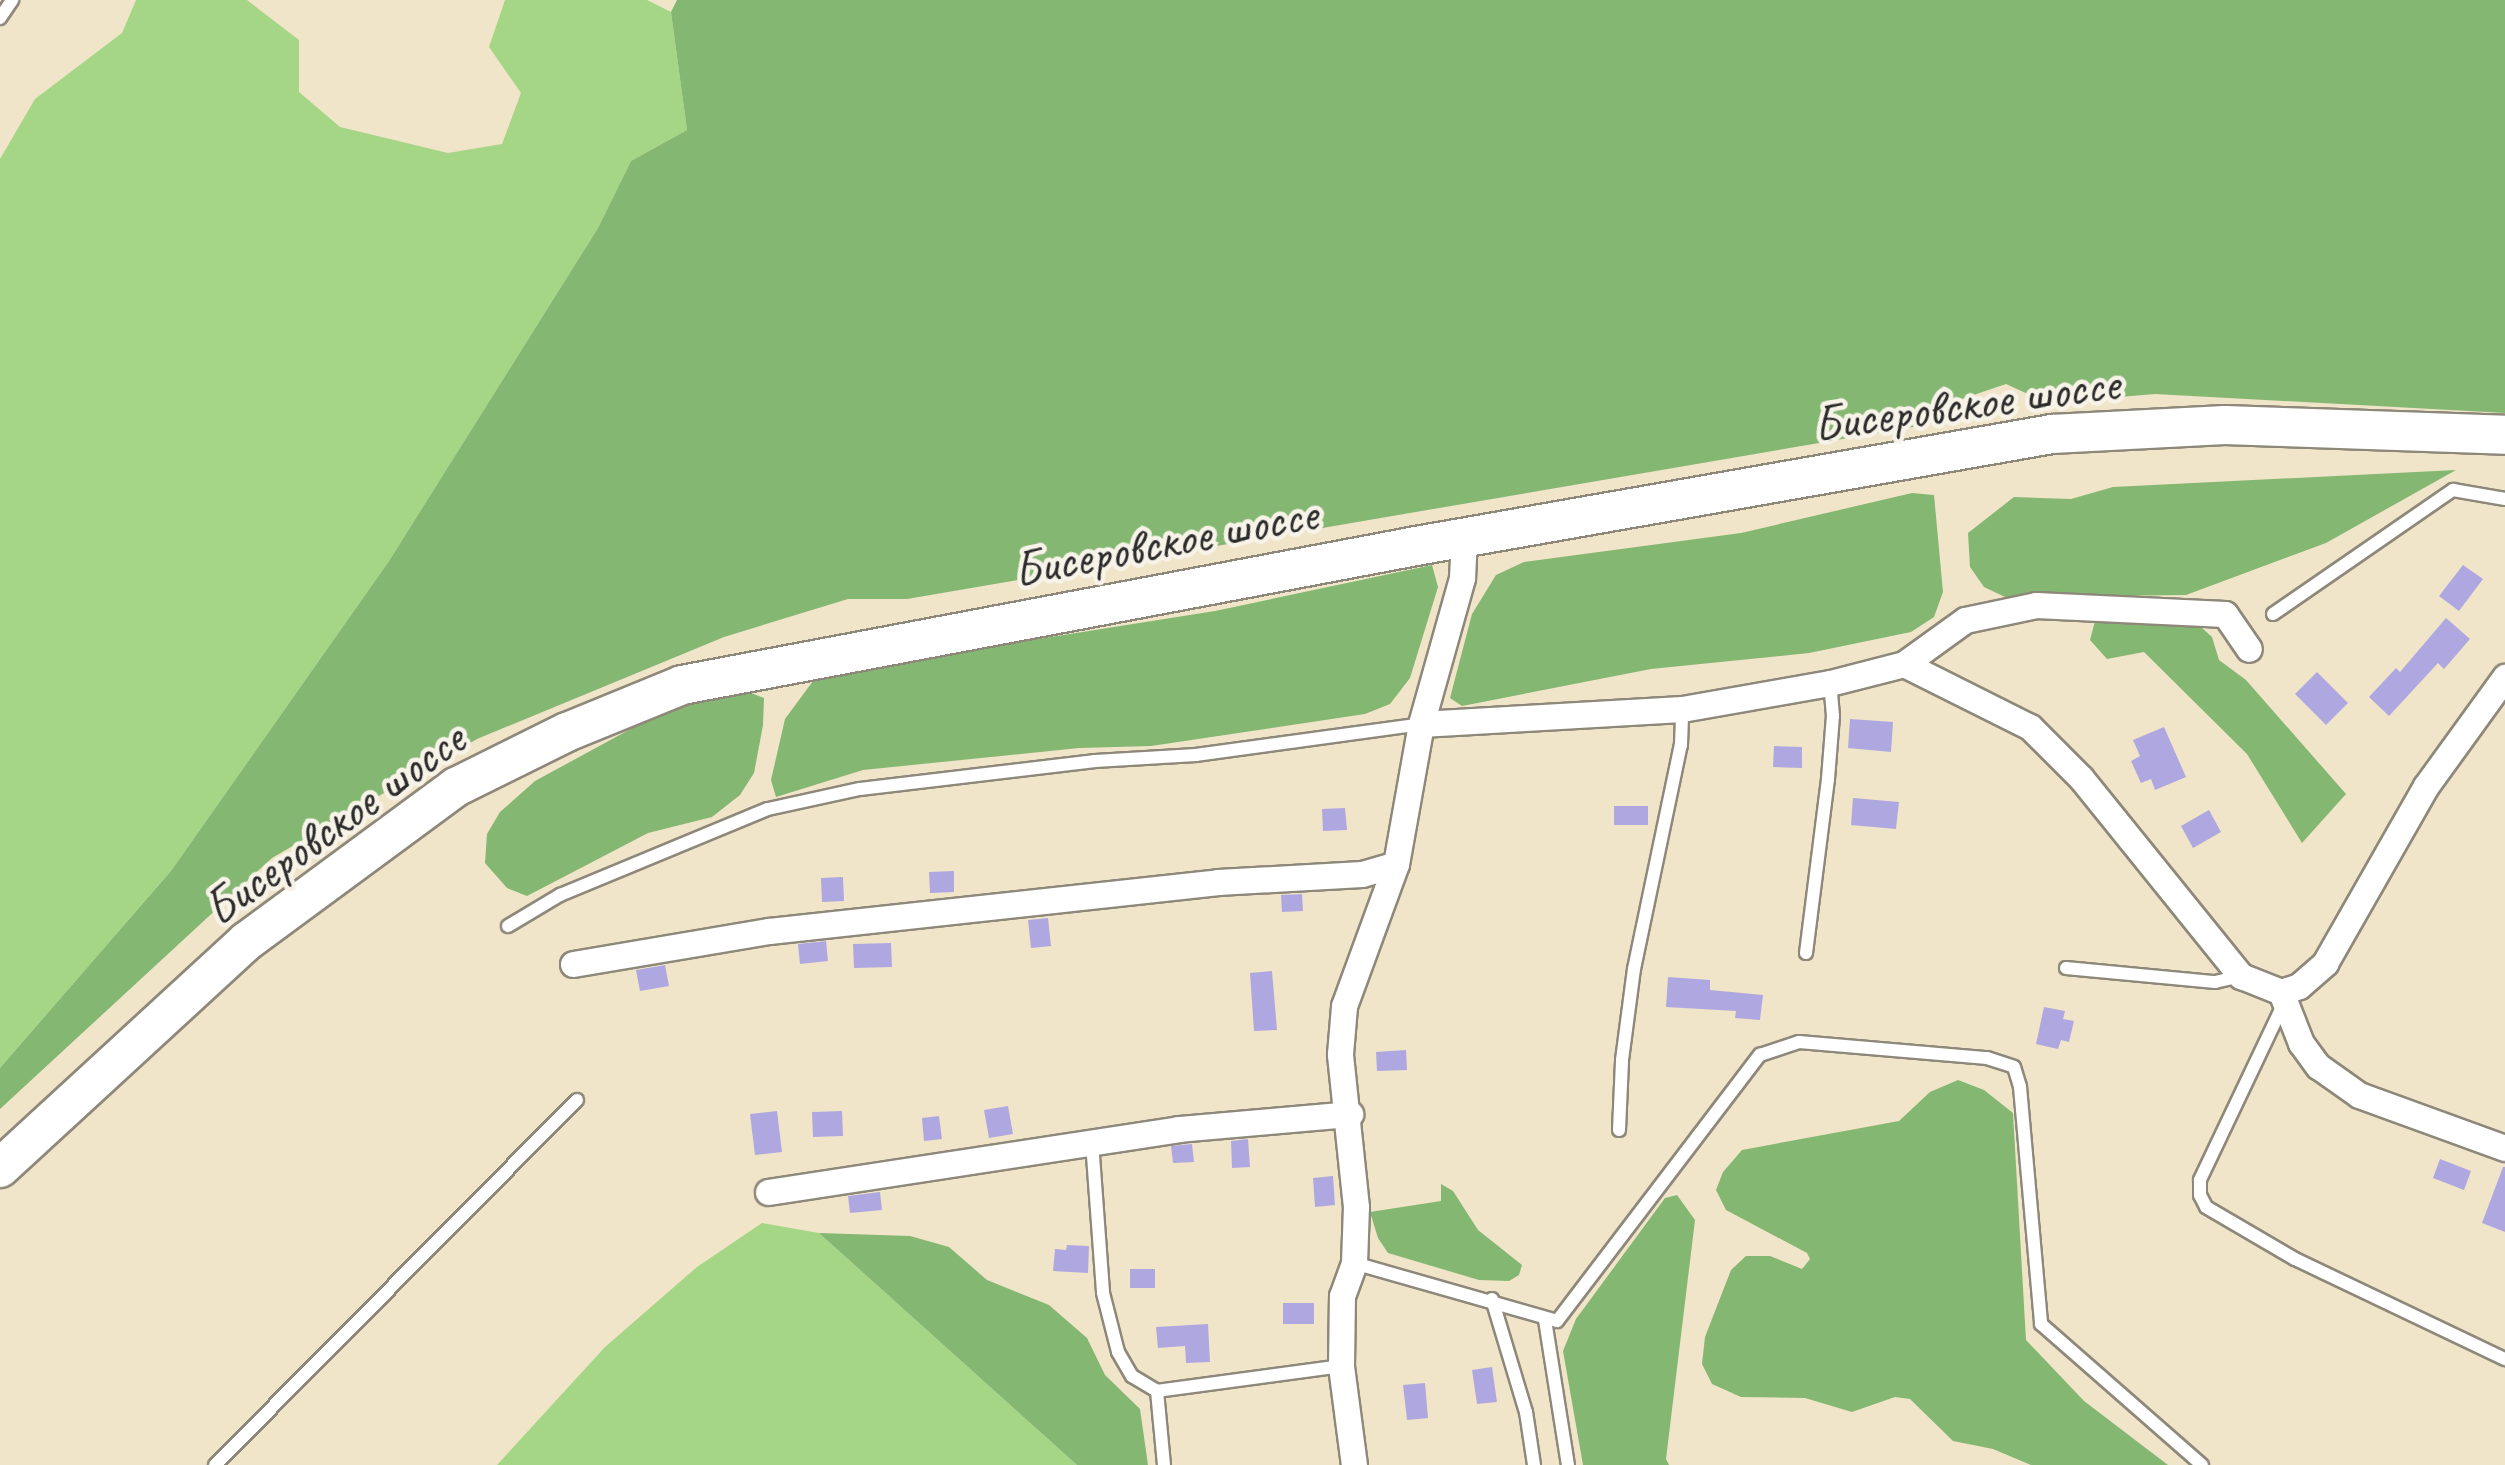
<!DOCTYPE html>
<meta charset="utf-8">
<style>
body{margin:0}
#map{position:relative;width:2505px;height:1465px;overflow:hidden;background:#f0e4c9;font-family:Caveat,sans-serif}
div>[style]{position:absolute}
.green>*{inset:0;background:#a5d685}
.forest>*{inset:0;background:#84b772}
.building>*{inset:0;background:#afa8e0}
.roads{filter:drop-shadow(2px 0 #8e887a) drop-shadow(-2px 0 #8e887a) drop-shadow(0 2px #8e887a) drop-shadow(0 -2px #8e887a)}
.service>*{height:12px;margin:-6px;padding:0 6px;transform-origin:6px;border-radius:6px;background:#fff}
.minor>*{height:25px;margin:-12.5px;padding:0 12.5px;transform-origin:12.5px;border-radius:12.5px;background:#fff}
.secondary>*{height:38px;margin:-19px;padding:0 19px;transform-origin:19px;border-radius:19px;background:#fff}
span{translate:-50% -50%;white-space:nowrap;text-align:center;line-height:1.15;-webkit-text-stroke:9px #f7f3e8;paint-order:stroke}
.street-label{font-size:50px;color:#2b2b2b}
</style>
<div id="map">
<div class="green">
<div style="clip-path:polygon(136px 0,247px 0,299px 40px,299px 92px,340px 127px,448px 153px,502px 144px,521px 93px,489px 47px,505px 0,647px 0,671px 12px,687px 130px,631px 161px,598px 228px,389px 561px,171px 871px,0 1068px,0 159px,35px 99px,122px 33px)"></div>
<div style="clip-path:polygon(762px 1223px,819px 1233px,1077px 1465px,497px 1465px,605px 1347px,697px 1267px)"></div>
</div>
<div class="forest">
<div style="clip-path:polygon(677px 0,2505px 0,2505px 413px,2155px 394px,2048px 403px,2006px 384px,1950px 403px,1936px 423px,907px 599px,848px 599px,724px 637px,477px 739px,272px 858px,0 1109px,0 1068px,171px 871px,389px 561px,598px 228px,631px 161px,687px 130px,671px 12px)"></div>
<div style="clip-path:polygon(2456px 470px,2326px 543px,2186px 595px,2005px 597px,1984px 587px,1970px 567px,1968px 533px,2014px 497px,2071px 499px,2113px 487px)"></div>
<div style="clip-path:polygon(1912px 493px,1934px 495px,1943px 592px,1934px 617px,1911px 632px,1809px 653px,1651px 669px,1462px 706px,1450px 698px,1472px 614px,1496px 575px,1524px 562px,1741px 533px)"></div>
<div style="clip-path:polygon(1432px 565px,1438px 587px,1410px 678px,1390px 704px,1365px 714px,1151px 746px,1079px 748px,863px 770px,776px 797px,771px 780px,785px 719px,813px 681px,867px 666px,1215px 611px)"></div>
<div style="clip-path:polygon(2095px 621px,2201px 627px,2212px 637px,2219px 660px,2246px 680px,2346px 794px,2302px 843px,2247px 754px,2144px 652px,2107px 659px,2090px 640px)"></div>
<div style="clip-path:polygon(724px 690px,743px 690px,764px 698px,763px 725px,754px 773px,740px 795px,712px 817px,648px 833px,527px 896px,507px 888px,485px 863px,487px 834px,500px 812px,535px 781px,649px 719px)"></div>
<div style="clip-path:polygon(1958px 1080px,1984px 1090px,2013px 1113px,2026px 1340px,2084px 1401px,2168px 1465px,2031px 1465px,1993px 1449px,1953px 1441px,1910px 1399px,1895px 1397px,1852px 1412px,1805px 1398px,1741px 1397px,1712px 1384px,1702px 1364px,1705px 1337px,1731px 1270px,1746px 1256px,1770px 1256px,1802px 1269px,1810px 1259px,1807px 1253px,1726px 1210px,1716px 1190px,1723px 1172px,1742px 1150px,1899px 1121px,1930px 1092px)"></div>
<div style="clip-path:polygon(1441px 1184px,1453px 1191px,1478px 1230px,1522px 1265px,1519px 1275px,1509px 1281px,1479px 1280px,1388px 1253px,1378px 1238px,1370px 1212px,1441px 1201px)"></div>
<div style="clip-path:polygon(1677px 1195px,1695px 1220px,1666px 1459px,1669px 1465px,1583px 1465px,1563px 1351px,1576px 1319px,1665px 1198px)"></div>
<div style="clip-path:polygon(819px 1233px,910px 1236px,949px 1247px,987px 1280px,1049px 1305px,1087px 1338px,1105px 1375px,1140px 1409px,1148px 1465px,1077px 1465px)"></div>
</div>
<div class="building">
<div style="clip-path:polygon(2463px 565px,2483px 579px,2459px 611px,2439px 596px)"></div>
<div style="clip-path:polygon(2446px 618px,2470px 639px,2444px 669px,2438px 663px,2389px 716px,2369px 697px,2396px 668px,2400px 672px)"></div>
<div style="clip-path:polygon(2317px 672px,2348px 703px,2326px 725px,2295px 694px)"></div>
<div style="clip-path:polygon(1850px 719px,1893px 722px,1891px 752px,1848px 748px)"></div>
<div style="clip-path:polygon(2164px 727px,2186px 777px,2155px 790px,2151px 779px,2141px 783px,2131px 761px,2140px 756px,2133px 740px)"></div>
<div style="clip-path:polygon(1774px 746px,1802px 747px,1802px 768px,1773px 767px)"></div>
<div style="clip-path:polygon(1853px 798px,1899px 802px,1896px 829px,1851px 825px)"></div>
<div style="clip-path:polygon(1614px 806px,1648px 806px,1648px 825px,1614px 825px)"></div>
<div style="clip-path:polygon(1345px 808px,1347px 830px,1323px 831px,1322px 809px)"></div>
<div style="clip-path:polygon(2209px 810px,2221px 832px,2193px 848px,2181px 826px)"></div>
<div style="clip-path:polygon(954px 871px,954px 892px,930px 893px,929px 872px)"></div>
<div style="clip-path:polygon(843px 877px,844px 901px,822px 902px,821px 878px)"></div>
<div style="clip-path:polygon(1302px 894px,1303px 911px,1282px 912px,1281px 895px)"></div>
<div style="clip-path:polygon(1048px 918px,1051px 946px,1031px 948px,1028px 920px)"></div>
<div style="clip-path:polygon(826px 941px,828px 961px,800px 964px,798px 944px)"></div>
<div style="clip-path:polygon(891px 943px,892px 967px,854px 968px,853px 944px)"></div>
<div style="clip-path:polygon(665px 965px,669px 986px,640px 991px,636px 970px)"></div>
<div style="clip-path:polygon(1272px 971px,1277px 1030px,1254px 1031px,1250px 973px)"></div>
<div style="clip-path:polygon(1668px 977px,1710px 980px,1710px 990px,1763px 995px,1760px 1020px,1735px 1018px,1736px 1011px,1666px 1007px)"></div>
<div style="clip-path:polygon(2044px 1007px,2065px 1011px,2063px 1019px,2074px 1021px,2069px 1042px,2061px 1040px,2058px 1049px,2036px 1044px)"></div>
<div style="clip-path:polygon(1406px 1050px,1407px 1070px,1377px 1071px,1376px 1052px)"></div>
<div style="clip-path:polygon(1008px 1106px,1013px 1134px,989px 1138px,984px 1110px)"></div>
<div style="clip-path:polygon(777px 1111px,782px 1152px,755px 1155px,750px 1114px)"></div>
<div style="clip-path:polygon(842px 1111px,843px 1136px,813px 1137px,812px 1112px)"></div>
<div style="clip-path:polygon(939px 1116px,942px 1139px,924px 1141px,922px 1118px)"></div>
<div style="clip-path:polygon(1248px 1139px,1250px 1167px,1232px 1168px,1231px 1141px)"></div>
<div style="clip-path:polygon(1192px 1144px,1194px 1162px,1173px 1163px,1171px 1146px)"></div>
<div style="clip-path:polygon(2440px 1159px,2471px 1171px,2464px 1190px,2433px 1178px)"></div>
<div style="clip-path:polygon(2503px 1167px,2505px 1167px,2505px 1232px,2482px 1223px)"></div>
<div style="clip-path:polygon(1333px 1176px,1335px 1205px,1315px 1207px,1313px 1178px)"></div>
<div style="clip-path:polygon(880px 1192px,882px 1210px,850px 1213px,848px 1196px)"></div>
<div style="clip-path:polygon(1067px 1245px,1089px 1246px,1088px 1273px,1053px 1271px,1055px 1249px,1066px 1250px)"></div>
<div style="clip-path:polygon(1130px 1269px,1155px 1269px,1155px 1288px,1130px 1288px)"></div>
<div style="clip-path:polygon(1283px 1303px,1314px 1303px,1314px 1324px,1283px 1324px)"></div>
<div style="clip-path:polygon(1208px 1324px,1210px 1362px,1186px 1363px,1185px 1346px,1158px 1348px,1156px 1327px)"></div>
<div style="clip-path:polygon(1492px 1367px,1497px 1402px,1477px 1404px,1472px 1370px)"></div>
<div style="clip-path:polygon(1425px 1383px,1428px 1418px,1407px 1420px,1403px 1385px)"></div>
</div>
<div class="roads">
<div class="service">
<div style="left:0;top:18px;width:22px;rotate:-56deg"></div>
<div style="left:2273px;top:614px;width:219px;rotate:-34.6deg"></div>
<div style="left:2453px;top:490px;width:53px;rotate:9.8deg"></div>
<div style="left:508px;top:926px;width:61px;rotate:-30.8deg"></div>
<div style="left:560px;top:895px;width:225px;rotate:-22.5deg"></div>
<div style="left:768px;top:809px;width:94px;rotate:-12.3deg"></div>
<div style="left:860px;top:789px;width:237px;rotate:-6.8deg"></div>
<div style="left:1095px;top:761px;width:101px;rotate:-3.4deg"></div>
<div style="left:1196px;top:755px;width:227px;rotate:-7.8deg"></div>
<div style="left:1806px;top:953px;width:175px;rotate:-82.8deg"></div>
<div style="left:1828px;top:779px;width:63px;rotate:-85.5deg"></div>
<div style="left:1833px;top:716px;width:33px;rotate:-95deg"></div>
<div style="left:2066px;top:968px;width:150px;rotate:5.4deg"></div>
<div style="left:2215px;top:982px;width:27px;rotate:-13deg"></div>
<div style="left:2283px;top:1005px;width:194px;rotate:115.4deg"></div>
<div style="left:2200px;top:1180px;width:15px;rotate:90deg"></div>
<div style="left:2200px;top:1195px;width:13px;rotate:63deg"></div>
<div style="left:2206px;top:1207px;width:103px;rotate:30.3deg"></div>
<div style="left:2295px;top:1259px;width:233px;rotate:25.5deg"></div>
<div style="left:1619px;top:1130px;width:70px;rotate:-87.5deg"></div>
<div style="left:1622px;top:1060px;width:92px;rotate:-82.5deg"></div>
<div style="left:1634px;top:969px;width:229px;rotate:-78.2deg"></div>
<div style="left:1681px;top:745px;width:36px;rotate:-88deg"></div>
<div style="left:1092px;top:1142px;width:151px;rotate:85.8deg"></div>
<div style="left:1103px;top:1293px;width:61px;rotate:75.7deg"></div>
<div style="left:1118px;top:1352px;width:28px;rotate:60deg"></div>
<div style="left:1132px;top:1376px;width:29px;rotate:31deg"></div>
<div style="left:1157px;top:1391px;width:186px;rotate:-7.7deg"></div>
<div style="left:1354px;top:1263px;width:211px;rotate:15.9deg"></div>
<div style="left:1557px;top:1321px;width:335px;rotate:-52.7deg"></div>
<div style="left:1760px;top:1055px;width:41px;rotate:-18.4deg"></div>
<div style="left:1799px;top:1042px;width:189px;rotate:4.9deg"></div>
<div style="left:1987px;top:1058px;width:28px;rotate:18deg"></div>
<div style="left:2014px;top:1067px;width:21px;rotate:73deg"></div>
<div style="left:2020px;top:1087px;width:238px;rotate:84.9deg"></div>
<div style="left:2041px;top:1324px;width:214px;rotate:41.2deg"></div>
<div style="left:1492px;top:1299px;width:118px;rotate:73.3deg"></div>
<div style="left:1526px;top:1412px;width:54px;rotate:81.4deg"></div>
<div style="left:1545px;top:1320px;width:147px;rotate:81deg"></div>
<div style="left:1157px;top:1391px;width:74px;rotate:84.6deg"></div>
<div style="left:215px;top:1465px;width:514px;rotate:-45.24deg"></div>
</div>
<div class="minor">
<div style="left:1904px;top:664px;width:75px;rotate:-35.8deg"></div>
<div style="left:1965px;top:620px;width:73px;rotate:-11.9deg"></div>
<div style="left:2036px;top:605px;width:189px;rotate:2.7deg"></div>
<div style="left:2225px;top:614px;width:42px;rotate:55.6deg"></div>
<div style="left:1421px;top:724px;width:261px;rotate:-3.3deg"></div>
<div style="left:1682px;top:709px;width:150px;rotate:-10deg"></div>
<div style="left:1830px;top:683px;width:76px;rotate:-14.4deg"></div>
<div style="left:1904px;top:664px;width:141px;rotate:26.6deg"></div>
<div style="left:2030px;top:727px;width:72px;rotate:45deg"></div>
<div style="left:2081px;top:778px;width:255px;rotate:51.1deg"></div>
<div style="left:2241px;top:976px;width:43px;rotate:21.8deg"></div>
<div style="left:2281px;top:992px;width:19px;rotate:-18deg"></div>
<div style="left:2299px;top:986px;width:35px;rotate:-41deg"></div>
<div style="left:2325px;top:963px;width:204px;rotate:-60.3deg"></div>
<div style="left:2426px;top:786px;width:135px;rotate:-54.1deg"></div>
<div style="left:573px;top:964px;width:199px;rotate:-9.6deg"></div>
<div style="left:769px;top:931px;width:452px;rotate:-6.2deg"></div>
<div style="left:1218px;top:882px;width:144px;rotate:-3.2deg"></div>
<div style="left:1362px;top:874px;width:35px;rotate:-16deg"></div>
<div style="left:2281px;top:992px;width:55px;rotate:68.6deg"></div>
<div style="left:2301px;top:1043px;width:29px;rotate:54deg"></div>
<div style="left:2318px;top:1066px;width:50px;rotate:35.3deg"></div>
<div style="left:2359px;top:1095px;width:155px;rotate:20deg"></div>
<div style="left:768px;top:1192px;width:415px;rotate:-8.7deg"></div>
<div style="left:1178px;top:1129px;width:173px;rotate:-5deg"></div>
<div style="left:1354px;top:1465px;width:100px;rotate:-97.5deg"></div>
<div style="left:1341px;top:1366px;width:70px;rotate:-89.2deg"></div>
<div style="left:1342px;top:1296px;width:35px;rotate:-70deg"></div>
<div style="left:1354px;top:1263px;width:56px;rotate:-88deg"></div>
<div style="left:1356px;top:1207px;width:154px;rotate:-96deg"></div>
<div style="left:1340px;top:1054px;width:48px;rotate:-85.2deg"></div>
<div style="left:1344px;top:1006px;width:151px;rotate:-69.9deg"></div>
<div style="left:1396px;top:864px;width:142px;rotate:-79.9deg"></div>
<div style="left:1421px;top:724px;width:152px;rotate:-74.3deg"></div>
<div style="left:1462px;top:578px;width:41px;rotate:-87.2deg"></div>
</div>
<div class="secondary">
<div style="left:0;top:1168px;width:335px;rotate:-42.6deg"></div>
<div style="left:247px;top:941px;width:260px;rotate:-36.4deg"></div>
<div style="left:456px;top:787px;width:124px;rotate:-26.4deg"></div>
<div style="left:567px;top:732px;width:124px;rotate:-22.2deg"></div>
<div style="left:682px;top:685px;width:747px;rotate:-10.72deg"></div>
<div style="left:1416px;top:546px;width:646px;rotate:-9.99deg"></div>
<div style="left:2052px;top:434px;width:173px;rotate:-3deg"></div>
<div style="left:2225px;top:425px;width:280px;rotate:2deg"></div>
</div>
</div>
<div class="street-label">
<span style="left:1966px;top:404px;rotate:-8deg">Бисеровское шоссе</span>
<span style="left:1165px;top:542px;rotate:-11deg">Бисеровское шоссе</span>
<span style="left:334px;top:824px;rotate:-36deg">Бисеровское шоссе</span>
</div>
</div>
